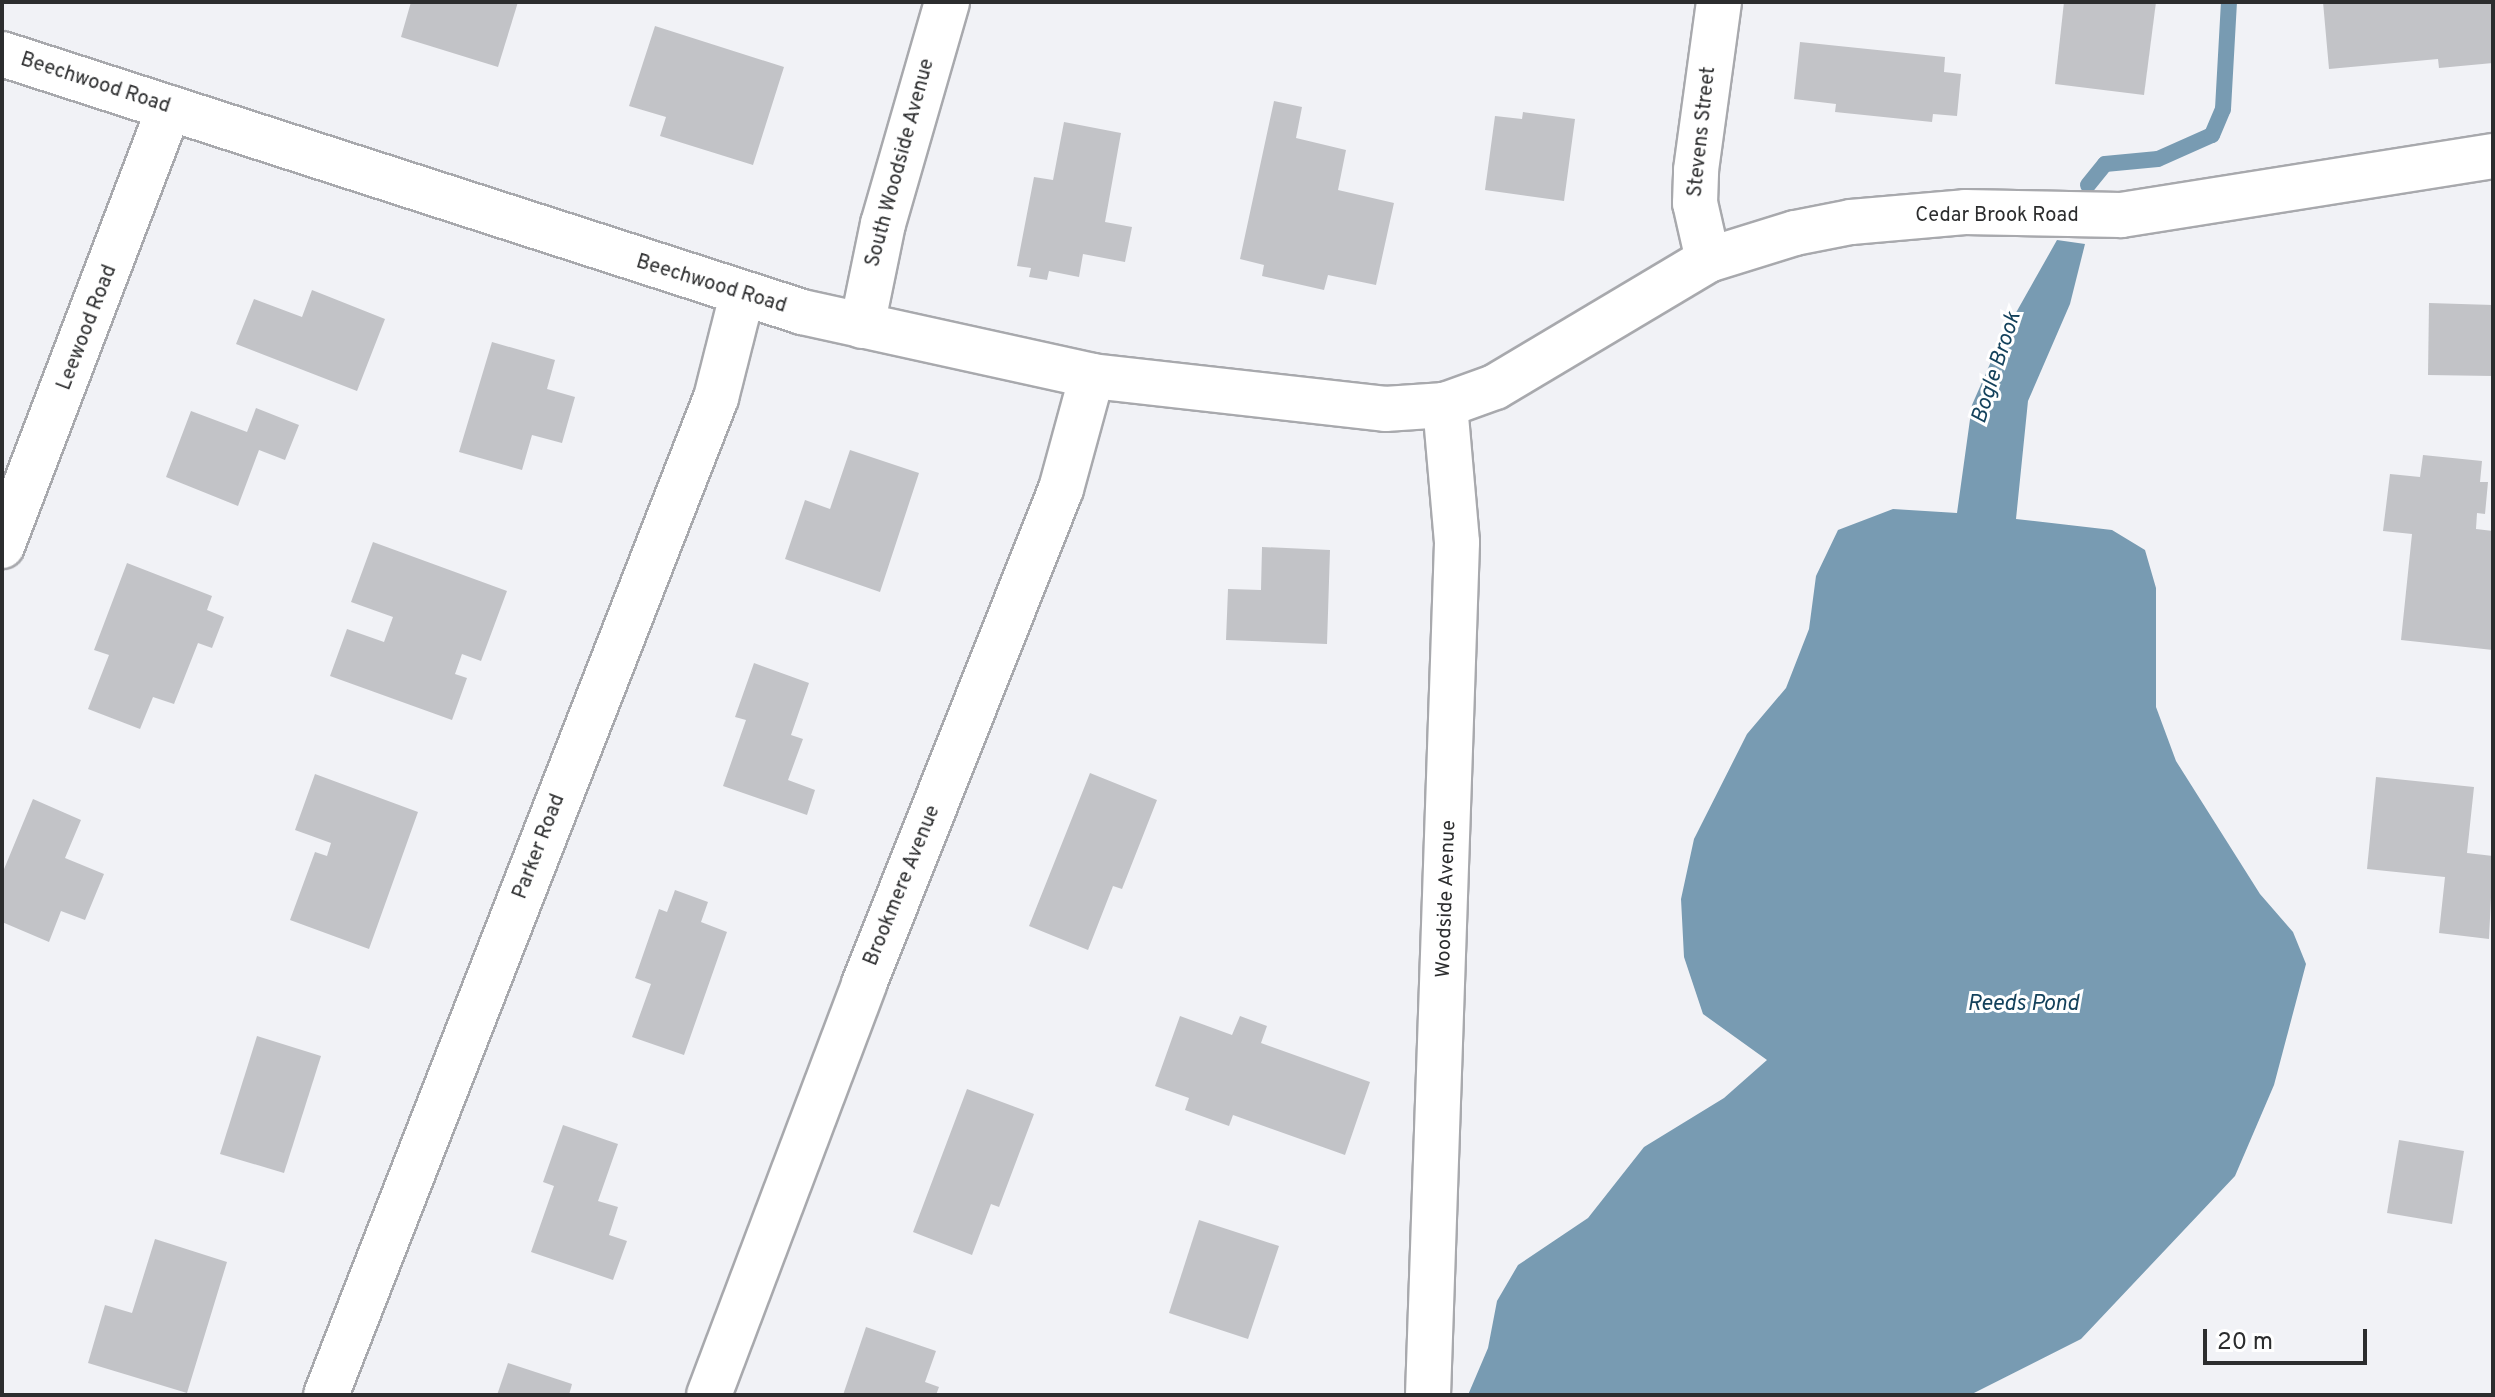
<!DOCTYPE html>
<style>
body{margin:0}
#map{position:relative;width:2495px;height:1397px;overflow:hidden;background:#f1f2f6;font-family:Overpass,sans-serif}
div>[style]{position:absolute}
.water>*{inset:0;background:#789bb2}
.stream>*{height:16px;margin:-8px;padding:0 8px;transform-origin:8px;border-radius:8px;background:#789bb2}
.building>*{inset:0;background:#c2c3c7}
.roads{filter:drop-shadow(2px 0 #a8a9ad) drop-shadow(-2px 0 #a8a9ad) drop-shadow(0 2px #a8a9ad) drop-shadow(0 -2px #a8a9ad)}
.minor>*{height:44px;margin:-22px;padding:0 22px;transform-origin:22px;border-radius:22px;background:#fff}
span{translate:-50% -50%;white-space:nowrap;text-align:center;line-height:1.15;-webkit-text-stroke:6px #fff;paint-order:stroke}
.street-label{font-size:20px;color:#2c2d2e}
.water-label{font-size:22px;color:#14425c;font-style:italic}
.frame{position:absolute;inset:0;border:4px solid #2c2d2e;pointer-events:none}
.scale{position:absolute;left:2203px;top:1329px;width:164px;height:36px;box-sizing:border-box;border:4px solid #2c2d2e;border-top:0;padding-left:10px;font-size:24px;line-height:28px;white-space:nowrap;color:#2c2d2e;-webkit-text-stroke:6px #fff;paint-order:stroke}
</style>
<div id="map">
<div class="water">
<div style="clip-path:polygon(2057px 240px,2085px 244px,2070px 304px,2028px 401px,2016px 519px,2112px 530px,2145px 550px,2156px 588px,2156px 707px,2176px 761px,2260px 894px,2293px 932px,2306px 964px,2274px 1085px,2235px 1176px,2081px 1339px,1970px 1395px,1468px 1395px,1488px 1348px,1497px 1301px,1518px 1265px,1588px 1218px,1644px 1147px,1724px 1098px,1767px 1060px,1703px 1014px,1684px 957px,1681px 899px,1694px 839px,1747px 734px,1786px 688px,1809px 629px,1816px 576px,1838px 530px,1893px 509px,1957px 513px,1972px 405px,2000px 341px)"></div>
</div>
<div class="stream">
<div style="left:2088px;top:185px;width:27px;rotate:-51deg"></div>
<div style="left:2105px;top:164px;width:53px;rotate:-5.4deg"></div>
<div style="left:2158px;top:159px;width:59px;rotate:-24deg"></div>
<div style="left:2212px;top:135px;width:28px;rotate:-67deg"></div>
<div style="left:2223px;top:109px;width:107px;rotate:-86.8deg"></div>
</div>
<div class="building">
<div style="clip-path:polygon(411px 2px,518px 2px,498px 67px,401px 37px)"></div>
<div style="clip-path:polygon(2064px 2px,2156px 2px,2144px 95px,2055px 84px)"></div>
<div style="clip-path:polygon(2323px 2px,2493px 2px,2493px 63px,2439px 68px,2438px 59px,2329px 69px)"></div>
<div style="clip-path:polygon(655px 26px,784px 67px,753px 165px,660px 136px,666px 117px,629px 106px)"></div>
<div style="clip-path:polygon(1800px 42px,1945px 57px,1944px 72px,1961px 74px,1957px 116px,1933px 114px,1932px 122px,1835px 112px,1836px 104px,1794px 99px)"></div>
<div style="clip-path:polygon(1274px 101px,1302px 107px,1296px 138px,1346px 150px,1338px 190px,1394px 203px,1376px 285px,1328px 275px,1324px 290px,1262px 276px,1264px 265px,1240px 259px)"></div>
<div style="clip-path:polygon(1523px 112px,1575px 119px,1564px 201px,1485px 190px,1495px 116px,1522px 119px)"></div>
<div style="clip-path:polygon(1064px 122px,1121px 133px,1105px 222px,1132px 227px,1125px 262px,1083px 254px,1079px 277px,1049px 271px,1047px 280px,1029px 277px,1031px 268px,1017px 266px,1034px 177px,1053px 180px)"></div>
<div style="clip-path:polygon(312px 290px,385px 319px,357px 391px,236px 344px,254px 299px,302px 317px)"></div>
<div style="clip-path:polygon(2429px 303px,2493px 305px,2493px 376px,2428px 375px)"></div>
<div style="clip-path:polygon(492px 342px,555px 360px,547px 389px,575px 397px,562px 443px,532px 435px,522px 470px,459px 452px)"></div>
<div style="clip-path:polygon(256px 408px,299px 425px,285px 460px,259px 450px,238px 506px,166px 477px,191px 411px,247px 432px)"></div>
<div style="clip-path:polygon(850px 450px,919px 473px,880px 592px,785px 559px,805px 500px,830px 509px)"></div>
<div style="clip-path:polygon(2423px 455px,2482px 461px,2480px 482px,2488px 482px,2485px 514px,2477px 513px,2476px 529px,2493px 531px,2493px 650px,2401px 640px,2412px 534px,2383px 531px,2390px 474px,2420px 477px)"></div>
<div style="clip-path:polygon(373px 542px,507px 591px,481px 661px,462px 654px,455px 674px,467px 678px,452px 720px,330px 676px,347px 629px,384px 642px,393px 617px,351px 602px)"></div>
<div style="clip-path:polygon(1262px 547px,1330px 550px,1327px 644px,1226px 640px,1228px 589px,1261px 590px)"></div>
<div style="clip-path:polygon(127px 563px,212px 596px,207px 610px,224px 617px,212px 648px,198px 643px,174px 704px,153px 697px,140px 729px,88px 709px,109px 655px,94px 650px)"></div>
<div style="clip-path:polygon(754px 663px,809px 683px,791px 735px,803px 739px,788px 780px,815px 790px,807px 815px,723px 786px,746px 720px,735px 717px)"></div>
<div style="clip-path:polygon(1090px 773px,1157px 800px,1122px 889px,1113px 886px,1088px 950px,1029px 926px)"></div>
<div style="clip-path:polygon(315px 774px,418px 812px,369px 949px,290px 920px,315px 852px,327px 856px,331px 843px,295px 830px)"></div>
<div style="clip-path:polygon(2376px 777px,2474px 787px,2467px 853px,2493px 856px,2489px 939px,2439px 933px,2445px 877px,2367px 869px)"></div>
<div style="clip-path:polygon(33px 799px,81px 820px,65px 858px,104px 874px,85px 920px,61px 911px,49px 942px,2px 922px,2px 874px)"></div>
<div style="clip-path:polygon(675px 890px,708px 902px,701px 922px,727px 932px,684px 1055px,632px 1037px,651px 984px,635px 978px,659px 909px,667px 912px)"></div>
<div style="clip-path:polygon(1180px 1016px,1232px 1035px,1240px 1016px,1267px 1026px,1261px 1043px,1370px 1082px,1345px 1155px,1233px 1115px,1229px 1126px,1185px 1110px,1189px 1098px,1155px 1086px)"></div>
<div style="clip-path:polygon(257px 1036px,321px 1056px,284px 1173px,220px 1154px)"></div>
<div style="clip-path:polygon(967px 1089px,1034px 1114px,999px 1207px,991px 1204px,972px 1255px,913px 1232px)"></div>
<div style="clip-path:polygon(563px 1125px,618px 1144px,598px 1201px,618px 1207px,609px 1235px,627px 1241px,613px 1280px,531px 1252px,554px 1186px,543px 1182px)"></div>
<div style="clip-path:polygon(2399px 1140px,2464px 1151px,2452px 1224px,2387px 1213px)"></div>
<div style="clip-path:polygon(1199px 1220px,1279px 1246px,1248px 1339px,1169px 1313px)"></div>
<div style="clip-path:polygon(155px 1239px,227px 1262px,187px 1393px,88px 1363px,105px 1305px,132px 1313px)"></div>
<div style="clip-path:polygon(866px 1327px,936px 1351px,925px 1382px,939px 1387px,936px 1395px,843px 1395px)"></div>
<div style="clip-path:polygon(508px 1363px,572px 1384px,569px 1395px,497px 1395px)"></div>
</div>
<div class="roads">
<div class="minor">
<div style="left:2px;top:54px;width:841px;rotate:17.87deg"></div>
<div style="left:802px;top:312px;width:297px;rotate:12.4deg"></div>
<div style="left:1092px;top:376px;width:295px;rotate:6.4deg"></div>
<div style="left:1385px;top:409px;width:60px;rotate:-3.8deg"></div>
<div style="left:1445px;top:405px;width:53px;rotate:-19.8deg"></div>
<div style="left:1495px;top:387px;width:248px;rotate:-30.8deg"></div>
<div style="left:1708px;top:260px;width:91px;rotate:-17.2deg"></div>
<div style="left:1795px;top:233px;width:57px;rotate:-11.1deg"></div>
<div style="left:1851px;top:222px;width:114px;rotate:-5deg"></div>
<div style="left:1965px;top:212px;width:156px;rotate:1.1deg"></div>
<div style="left:2121px;top:215px;width:377px;rotate:-9deg"></div>
<div style="left:1708px;top:260px;width:58px;rotate:-102.8deg"></div>
<div style="left:1695px;top:203px;width:33px;rotate:-88deg"></div>
<div style="left:1696px;top:170px;width:170px;rotate:-82.2deg"></div>
<div style="left:862px;top:326px;width:104px;rotate:-78.4deg"></div>
<div style="left:883px;top:224px;width:231px;rotate:-73.9deg"></div>
<div style="left:2px;top:546px;width:469px;rotate:-69.1deg"></div>
<div style="left:326px;top:1395px;width:1071px;rotate:-68.64deg"></div>
<div style="left:716px;top:398px;width:106px;rotate:-75.8deg"></div>
<div style="left:709px;top:1395px;width:439px;rotate:-69.3deg"></div>
<div style="left:864px;top:984px;width:533px;rotate:-68.3deg"></div>
<div style="left:1061px;top:489px;width:117px;rotate:-74.7deg"></div>
<div style="left:1428px;top:1395px;width:853px;rotate:-88.05deg"></div>
<div style="left:1457px;top:542px;width:138px;rotate:-95deg"></div>
</div>
</div>
<div class="street-label">
<span style="left:95px;top:84px;rotate:18deg">Beechwood Road</span>
<span style="left:1703px;top:132px;rotate:-84deg">Stevens Street</span>
<span style="left:901px;top:163px;rotate:-75deg">South Woodside Avenue</span>
<span style="left:1997px;top:216px">Cedar Brook Road</span>
<span style="left:711px;top:285px;rotate:17deg">Beechwood Road</span>
<span style="left:88px;top:328px;rotate:-69deg">Leewood Road</span>
<span style="left:540px;top:847px;rotate:-69deg">Parker Road</span>
<span style="left:903px;top:886px;rotate:-68deg">Brookmere Avenue</span>
<span style="left:1447px;top:899px;rotate:-88deg">Woodside Avenue</span>
</div>
<div class="water-label">
<span style="left:1997px;top:368px;rotate:-72deg">Bogle Brook</span>
<span style="left:2023px;top:1005px">Reeds Pond</span>
</div>
<div class="frame"></div>
<div class="scale">20 m</div>
</div>
